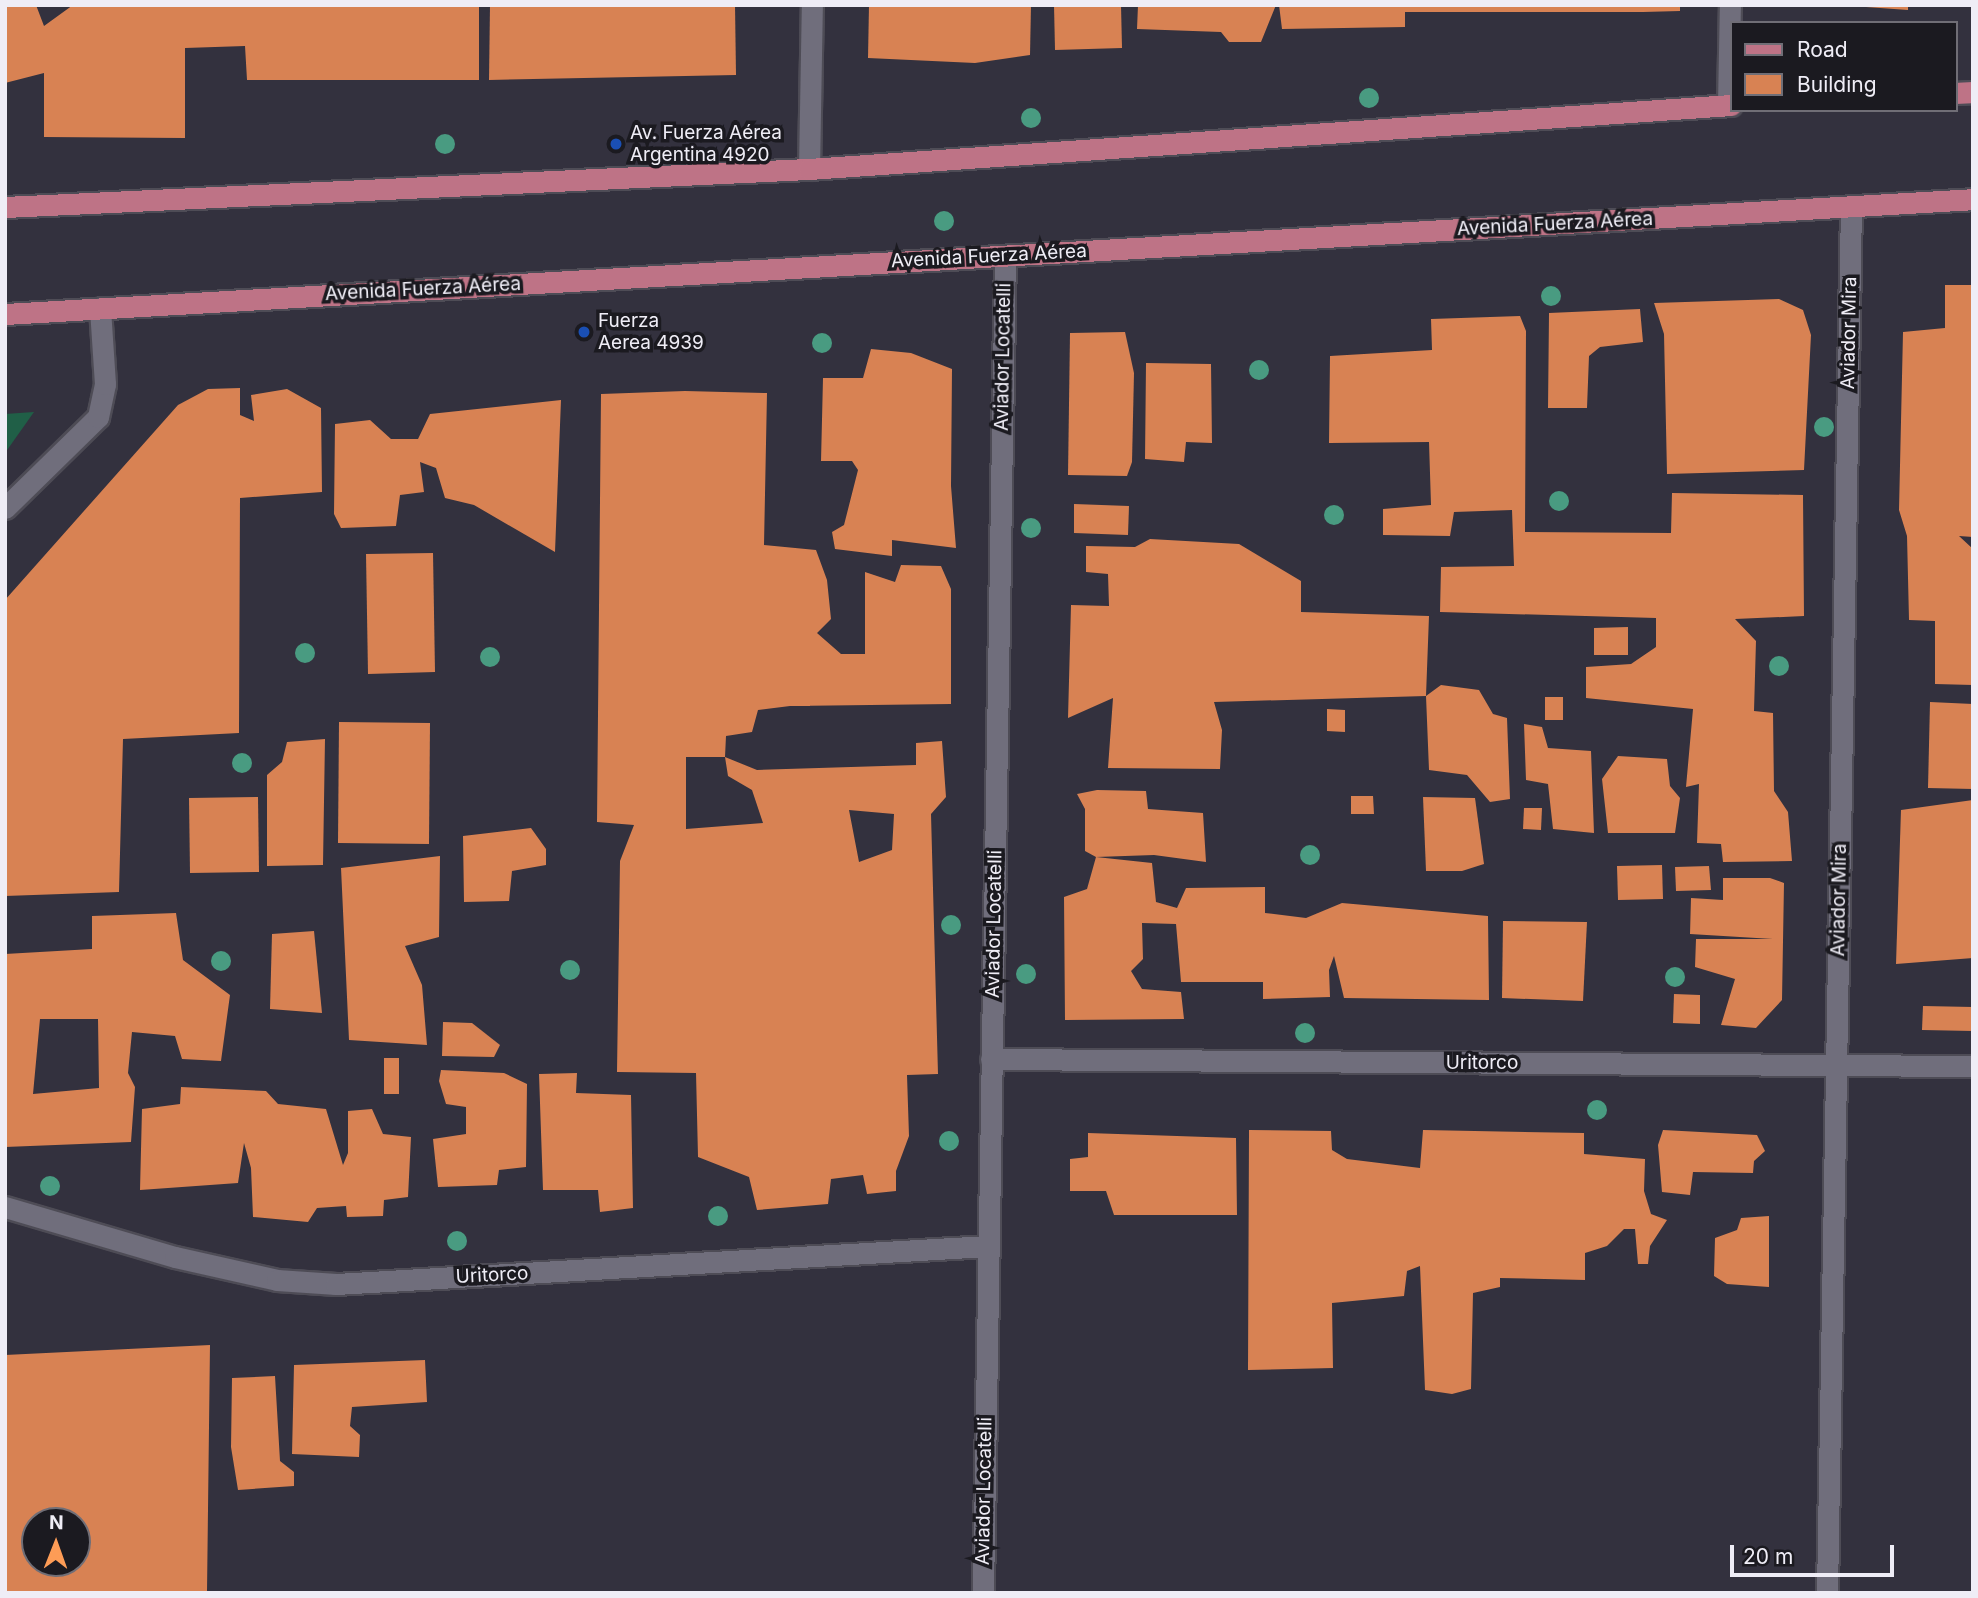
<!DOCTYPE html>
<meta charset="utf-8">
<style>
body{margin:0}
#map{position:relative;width:1978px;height:1598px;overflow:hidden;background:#33313e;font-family:Inter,sans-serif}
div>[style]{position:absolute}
.green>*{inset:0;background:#205f47}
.building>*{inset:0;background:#d88253}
.roads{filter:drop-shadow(2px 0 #4e4c56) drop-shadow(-2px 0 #4e4c56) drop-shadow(0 2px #4e4c56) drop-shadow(0 -2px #4e4c56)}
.minor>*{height:21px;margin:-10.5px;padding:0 10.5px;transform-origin:10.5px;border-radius:10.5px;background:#706e7c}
.major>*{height:21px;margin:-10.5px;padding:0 10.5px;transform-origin:10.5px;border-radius:10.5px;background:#be7386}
.trees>*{width:20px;height:20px;margin:-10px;border-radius:50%;background:#499b81}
.dots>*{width:19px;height:19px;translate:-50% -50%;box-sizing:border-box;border:4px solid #1b1a20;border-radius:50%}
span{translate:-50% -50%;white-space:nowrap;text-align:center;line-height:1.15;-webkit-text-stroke:7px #1b1a20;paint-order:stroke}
.poi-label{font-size:19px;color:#efedf6}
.left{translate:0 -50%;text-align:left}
.street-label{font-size:19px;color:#efedf6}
.frame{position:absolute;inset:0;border:7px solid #efedf6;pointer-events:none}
.legend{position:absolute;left:1730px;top:21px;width:228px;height:91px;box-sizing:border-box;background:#1b1a20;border:2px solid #706e76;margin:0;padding:9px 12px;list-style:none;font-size:21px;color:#efedf6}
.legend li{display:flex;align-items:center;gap:14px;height:35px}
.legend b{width:35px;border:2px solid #706e76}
.north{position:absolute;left:21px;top:1507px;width:70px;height:70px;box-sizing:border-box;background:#1b1a20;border:2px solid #706e76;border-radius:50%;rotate:1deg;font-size:19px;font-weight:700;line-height:28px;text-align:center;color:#efedf6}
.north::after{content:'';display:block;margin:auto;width:24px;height:32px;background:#fd9c56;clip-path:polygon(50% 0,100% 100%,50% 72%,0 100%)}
.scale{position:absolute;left:1730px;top:1545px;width:164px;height:32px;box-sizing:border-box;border:4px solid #efedf6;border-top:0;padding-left:9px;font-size:21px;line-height:24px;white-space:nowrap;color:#efedf6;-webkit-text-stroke:5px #1b1a20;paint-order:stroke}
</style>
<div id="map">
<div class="green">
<div style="clip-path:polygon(34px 412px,5px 453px,5px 414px)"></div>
</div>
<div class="building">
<div style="clip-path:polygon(5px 5px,36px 5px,44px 26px,73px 5px,479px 5px,479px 80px,247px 80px,245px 46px,185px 48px,185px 138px,44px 137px,44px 73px,5px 83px)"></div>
<div style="clip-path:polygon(490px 5px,735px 5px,736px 75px,489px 80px)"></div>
<div style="clip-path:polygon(869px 5px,1031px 5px,1030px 55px,975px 63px,868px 58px)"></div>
<div style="clip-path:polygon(1054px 5px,1121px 5px,1122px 48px,1055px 50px)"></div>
<div style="clip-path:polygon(1138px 5px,1276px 5px,1261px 42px,1229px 42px,1221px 32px,1137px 29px)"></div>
<div style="clip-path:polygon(1279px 5px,1680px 5px,1680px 11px,1643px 12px,1405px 12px,1405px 27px,1282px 29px)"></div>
<div style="clip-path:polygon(1838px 5px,1908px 5px,1908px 10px)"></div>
<div style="clip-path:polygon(1945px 285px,1973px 285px,1973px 537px,1959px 536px,1973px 549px,1973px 685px,1935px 684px,1935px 621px,1909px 620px,1907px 536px,1899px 510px,1903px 332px,1945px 328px)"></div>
<div style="clip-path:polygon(1779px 299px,1803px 310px,1811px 335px,1804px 470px,1667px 474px,1664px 334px,1654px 303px)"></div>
<div style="clip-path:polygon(1640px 309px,1643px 342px,1600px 347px,1589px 356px,1587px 408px,1548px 408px,1549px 313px)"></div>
<div style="clip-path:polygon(1520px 316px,1526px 331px,1525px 532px,1671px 533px,1672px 493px,1803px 495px,1804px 616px,1735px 619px,1756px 641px,1754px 711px,1773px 713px,1774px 791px,1788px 812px,1792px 861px,1723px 862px,1721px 844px,1697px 843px,1699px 784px,1686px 787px,1693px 709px,1586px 698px,1586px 667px,1631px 664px,1656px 647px,1656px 618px,1440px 612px,1441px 567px,1514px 566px,1512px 510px,1454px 512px,1450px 536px,1383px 535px,1383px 509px,1431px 505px,1429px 442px,1329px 443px,1330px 356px,1432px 350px,1431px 319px)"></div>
<div style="clip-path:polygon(1125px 332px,1134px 373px,1132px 462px,1127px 476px,1068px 475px,1070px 333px)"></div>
<div style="clip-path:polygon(871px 349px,911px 353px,952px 369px,951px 486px,956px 548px,892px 540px,892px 556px,835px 549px,832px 532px,844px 525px,858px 470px,852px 461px,821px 461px,823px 378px,863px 378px)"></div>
<div style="clip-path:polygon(1146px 363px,1211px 364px,1212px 443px,1186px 442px,1184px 462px,1145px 459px)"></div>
<div style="clip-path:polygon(240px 388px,240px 415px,254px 421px,251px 395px,287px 389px,321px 408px,322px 492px,240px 498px,239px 733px,123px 739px,119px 892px,5px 896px,5px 600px,178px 405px,208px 389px)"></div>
<div style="clip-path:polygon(evenodd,685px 391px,767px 393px,764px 545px,816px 550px,827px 580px,831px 619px,817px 633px,841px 654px,865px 654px,865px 572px,895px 582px,901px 565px,941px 566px,951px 589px,951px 704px,790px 706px,758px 710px,752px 732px,726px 736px,725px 757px,757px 770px,916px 765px,916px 743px,942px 741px,946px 797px,931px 814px,938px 1074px,907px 1075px,909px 1136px,896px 1171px,896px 1191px,867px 1194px,863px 1175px,831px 1179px,828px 1204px,757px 1210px,749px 1177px,698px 1157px,696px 1073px,617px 1072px,620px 861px,634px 825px,597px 822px,601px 394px,685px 391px,686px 757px,725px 757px,728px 776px,752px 790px,763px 823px,686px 829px,686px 757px,685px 391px,849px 810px,894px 814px,892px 850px,859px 862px,849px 810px)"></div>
<div style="clip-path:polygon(561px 400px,555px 552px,474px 505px,445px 498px,436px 468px,420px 462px,424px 492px,400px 495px,396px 526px,341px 528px,334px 514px,335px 424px,370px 420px,391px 439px,418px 439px,430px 414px)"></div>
<div style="clip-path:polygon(1074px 504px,1129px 506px,1128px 535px,1074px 533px)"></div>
<div style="clip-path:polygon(1150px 539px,1239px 544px,1301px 581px,1301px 612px,1429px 616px,1426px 696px,1214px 702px,1222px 730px,1220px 769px,1108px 768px,1113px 698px,1068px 718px,1071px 605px,1109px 606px,1108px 574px,1086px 572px,1086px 546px,1135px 547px)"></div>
<div style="clip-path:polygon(433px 553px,435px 672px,368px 674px,366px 554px)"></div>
<div style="clip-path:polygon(1628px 627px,1628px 655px,1594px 655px,1594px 628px)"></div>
<div style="clip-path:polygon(1441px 685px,1479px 690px,1493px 714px,1507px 718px,1510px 799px,1490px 802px,1467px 775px,1429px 770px,1426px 696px)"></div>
<div style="clip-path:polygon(1545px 697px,1563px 697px,1563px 720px,1545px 720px)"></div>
<div style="clip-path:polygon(1930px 702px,1973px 704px,1973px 789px,1928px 788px)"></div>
<div style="clip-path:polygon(1327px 709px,1345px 710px,1345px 732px,1327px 731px)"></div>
<div style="clip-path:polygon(339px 722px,430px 723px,429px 844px,338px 843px)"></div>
<div style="clip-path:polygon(1524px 724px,1542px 727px,1548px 748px,1591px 751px,1594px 833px,1553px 829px,1548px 784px,1526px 780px)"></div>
<div style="clip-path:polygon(325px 739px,323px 865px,267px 866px,267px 775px,282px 762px,287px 742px)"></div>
<div style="clip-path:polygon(1618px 756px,1667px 759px,1670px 786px,1680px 798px,1675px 833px,1608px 833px,1602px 779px)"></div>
<div style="clip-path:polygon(1097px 790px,1146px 791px,1148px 809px,1203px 813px,1206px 862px,1154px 855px,1096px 857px,1085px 851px,1085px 809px,1077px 794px)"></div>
<div style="clip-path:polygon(1351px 796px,1373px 796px,1374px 814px,1351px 814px)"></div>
<div style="clip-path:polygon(258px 797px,259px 872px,190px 873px,189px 798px)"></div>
<div style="clip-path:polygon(1423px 797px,1475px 798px,1484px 864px,1462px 871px,1426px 871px)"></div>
<div style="clip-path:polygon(1973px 800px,1973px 958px,1896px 964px,1901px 810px)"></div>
<div style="clip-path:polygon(1524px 808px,1542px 808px,1541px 830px,1523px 829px)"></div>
<div style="clip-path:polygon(531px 828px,546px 849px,546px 865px,512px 871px,509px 901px,464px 902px,463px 836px)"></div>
<div style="clip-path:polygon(440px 856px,439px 937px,405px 946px,422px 985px,427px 1045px,349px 1040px,341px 868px)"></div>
<div style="clip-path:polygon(1096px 857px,1152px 863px,1156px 902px,1177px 908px,1186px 888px,1265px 887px,1265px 913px,1306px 918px,1342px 903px,1488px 916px,1489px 1000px,1344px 998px,1334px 956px,1329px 970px,1330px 997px,1263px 999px,1263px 982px,1181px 982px,1176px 924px,1142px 923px,1143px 959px,1131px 971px,1142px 989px,1181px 992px,1184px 1019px,1065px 1020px,1064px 897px,1087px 889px)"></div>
<div style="clip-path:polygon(1662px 865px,1663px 899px,1618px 900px,1617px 866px)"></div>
<div style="clip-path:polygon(1709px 866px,1711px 890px,1676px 891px,1675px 867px)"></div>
<div style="clip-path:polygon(1723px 878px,1770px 878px,1784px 883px,1782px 1000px,1756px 1028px,1721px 1025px,1735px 979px,1695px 967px,1696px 939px,1773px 939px,1690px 934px,1691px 898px,1723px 900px)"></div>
<div style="clip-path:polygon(evenodd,176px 913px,183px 960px,230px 995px,221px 1061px,182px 1059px,175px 1036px,132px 1032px,128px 1073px,135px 1087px,131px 1142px,5px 1147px,5px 954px,92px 949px,92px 916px,176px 913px,40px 1019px,98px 1019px,99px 1088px,33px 1094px,40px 1019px)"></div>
<div style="clip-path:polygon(1503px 921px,1587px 922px,1583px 1001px,1502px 998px)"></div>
<div style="clip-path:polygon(314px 931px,322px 1013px,270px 1009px,272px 934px)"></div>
<div style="clip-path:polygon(1674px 994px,1700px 995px,1700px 1024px,1673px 1023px)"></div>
<div style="clip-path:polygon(1923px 1006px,1973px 1007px,1973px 1031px,1922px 1030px)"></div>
<div style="clip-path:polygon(443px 1022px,472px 1023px,500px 1045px,494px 1057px,442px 1056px)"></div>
<div style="clip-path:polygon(384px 1058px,399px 1058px,399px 1094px,384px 1094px)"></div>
<div style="clip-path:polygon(441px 1070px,504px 1073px,527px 1084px,526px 1167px,499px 1170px,497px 1185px,438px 1187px,433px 1139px,466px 1134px,466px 1107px,446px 1104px,439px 1081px)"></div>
<div style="clip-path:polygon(577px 1073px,576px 1093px,631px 1095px,633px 1208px,600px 1212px,598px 1190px,543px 1190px,539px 1074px)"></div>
<div style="clip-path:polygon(181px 1087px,266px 1091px,278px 1104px,326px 1109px,343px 1165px,348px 1153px,348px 1111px,372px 1109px,383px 1134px,411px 1137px,408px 1197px,384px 1200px,383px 1216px,347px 1217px,346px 1206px,317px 1208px,308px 1222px,253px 1217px,251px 1168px,244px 1143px,238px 1183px,140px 1190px,142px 1109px,180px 1104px)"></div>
<div style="clip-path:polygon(1249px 1130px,1331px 1131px,1332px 1150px,1347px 1159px,1420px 1168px,1423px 1130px,1584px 1133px,1584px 1154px,1645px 1159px,1644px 1191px,1651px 1214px,1667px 1220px,1650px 1246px,1648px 1264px,1638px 1264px,1635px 1229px,1624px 1229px,1607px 1246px,1585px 1253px,1585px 1280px,1500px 1278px,1500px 1287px,1473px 1293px,1471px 1389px,1452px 1394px,1425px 1390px,1420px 1266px,1407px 1271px,1404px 1296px,1332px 1303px,1333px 1368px,1248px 1370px)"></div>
<div style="clip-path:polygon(1663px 1130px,1757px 1135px,1765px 1151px,1754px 1161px,1753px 1173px,1693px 1172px,1690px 1195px,1662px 1192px,1658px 1145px)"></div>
<div style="clip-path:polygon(1088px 1133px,1236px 1138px,1237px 1215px,1114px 1215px,1106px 1191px,1070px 1191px,1070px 1159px,1088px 1157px)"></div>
<div style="clip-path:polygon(1769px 1216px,1769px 1287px,1727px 1284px,1714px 1276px,1715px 1238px,1737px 1230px,1741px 1218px)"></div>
<div style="clip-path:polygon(evenodd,210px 1345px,207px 1593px,5px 1593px,5px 1355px,210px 1345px,35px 1521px,77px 1521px,77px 1563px,35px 1563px,35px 1521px)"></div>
<div style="clip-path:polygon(425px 1360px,427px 1402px,352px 1407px,350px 1426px,360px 1435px,359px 1457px,292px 1454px,294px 1365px)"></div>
<div style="clip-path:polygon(275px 1376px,280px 1461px,294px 1472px,294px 1486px,238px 1490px,231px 1447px,232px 1378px)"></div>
</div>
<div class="roads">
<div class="minor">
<div style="left:1728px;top:105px;width:100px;rotate:-88.9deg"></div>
<div style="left:809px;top:169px;width:164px;rotate:-89deg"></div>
<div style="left:5px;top:508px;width:130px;rotate:-44.4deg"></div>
<div style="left:98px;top:417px;width:34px;rotate:-78deg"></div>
<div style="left:105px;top:384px;width:76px;rotate:-93.8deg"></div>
<div style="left:991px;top:1059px;width:982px;rotate:0.41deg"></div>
<div style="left:5px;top:1207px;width:177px;rotate:16.4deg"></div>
<div style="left:175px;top:1257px;width:105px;rotate:12.7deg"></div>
<div style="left:277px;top:1280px;width:59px;rotate:3.9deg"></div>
<div style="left:336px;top:1284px;width:653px;rotate:-3.34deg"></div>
<div style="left:983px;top:1593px;width:1337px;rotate:-89.06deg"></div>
<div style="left:1827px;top:1593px;width:1386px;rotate:-89.01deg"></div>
</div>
<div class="major">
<div style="left:1955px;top:93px;width:18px;rotate:-3deg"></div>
<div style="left:5px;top:207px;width:805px;rotate:-2.71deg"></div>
<div style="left:809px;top:169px;width:924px;rotate:-3.97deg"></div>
<div style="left:5px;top:314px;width:1971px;rotate:-3.34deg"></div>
</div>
</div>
<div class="trees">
<div style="left:1369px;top:98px"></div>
<div style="left:1031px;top:118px"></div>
<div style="left:445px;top:144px"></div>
<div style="left:944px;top:221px"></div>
<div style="left:1551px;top:296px"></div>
<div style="left:822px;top:343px"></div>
<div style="left:1259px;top:370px"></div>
<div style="left:1824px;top:427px"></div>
<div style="left:1559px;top:501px"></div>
<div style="left:1334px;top:515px"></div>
<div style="left:1031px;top:528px"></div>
<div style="left:305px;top:653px"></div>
<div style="left:490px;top:657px"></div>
<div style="left:1779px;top:666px"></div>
<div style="left:242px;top:763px"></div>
<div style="left:1310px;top:855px"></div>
<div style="left:951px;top:925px"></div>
<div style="left:221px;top:961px"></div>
<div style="left:570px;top:970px"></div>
<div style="left:1026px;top:974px"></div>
<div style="left:1675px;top:977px"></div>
<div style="left:1305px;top:1033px"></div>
<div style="left:1597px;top:1110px"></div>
<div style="left:949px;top:1141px"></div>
<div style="left:50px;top:1186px"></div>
<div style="left:718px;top:1216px"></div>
<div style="left:457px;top:1241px"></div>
</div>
<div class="dots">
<div style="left:616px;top:144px;background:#1a4fb4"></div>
<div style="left:584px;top:332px;background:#1a4fb4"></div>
</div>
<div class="poi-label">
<span class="left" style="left:630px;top:144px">Av. Fuerza Aérea<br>Argentina 4920</span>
<span class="left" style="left:598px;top:332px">Fuerza<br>Aerea 4939</span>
</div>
<div class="street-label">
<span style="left:1555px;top:224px;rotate:-3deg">Avenida Fuerza Aérea</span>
<span style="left:989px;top:256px;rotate:-3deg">Avenida Fuerza Aérea</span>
<span style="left:423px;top:289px;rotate:-3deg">Avenida Fuerza Aérea</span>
<span style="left:1849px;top:333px;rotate:-89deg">Aviador Mira</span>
<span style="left:1003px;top:357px;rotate:-89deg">Aviador Locatelli</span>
<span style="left:1839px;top:900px;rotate:-89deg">Aviador Mira</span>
<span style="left:994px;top:924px;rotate:-89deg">Aviador Locatelli</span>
<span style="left:1482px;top:1063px">Uritorco</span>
<span style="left:492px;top:1275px;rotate:-3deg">Uritorco</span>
<span style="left:984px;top:1491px;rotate:-89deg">Aviador Locatelli</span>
</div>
<div class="frame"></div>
<ul class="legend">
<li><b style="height:9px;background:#be7386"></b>Road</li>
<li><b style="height:19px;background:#d88253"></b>Building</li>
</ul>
<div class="north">N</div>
<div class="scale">20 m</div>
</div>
